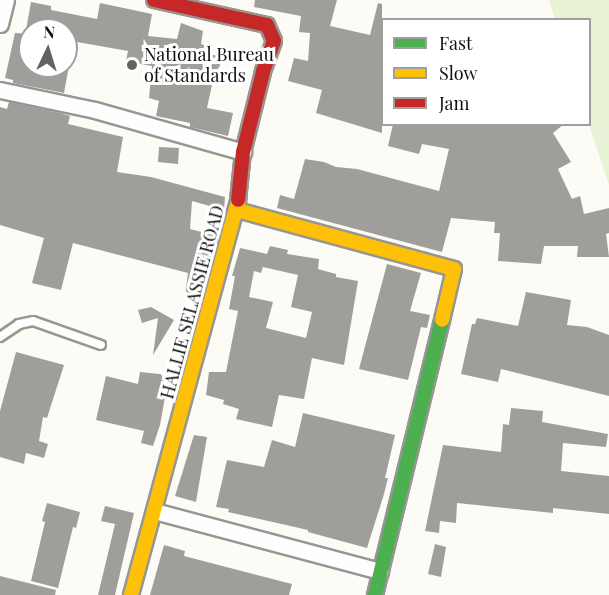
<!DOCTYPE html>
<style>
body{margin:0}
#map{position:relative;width:609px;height:595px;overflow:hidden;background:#fcfbf5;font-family:"Playfair Display",serif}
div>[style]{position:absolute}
.green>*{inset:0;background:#e8f2d5}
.building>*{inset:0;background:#a09e9a}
.roads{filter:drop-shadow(2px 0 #969693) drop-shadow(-2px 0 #969693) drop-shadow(0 2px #969693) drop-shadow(0 -2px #969693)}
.lane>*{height:8px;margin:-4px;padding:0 4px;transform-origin:4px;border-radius:4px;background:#fffefe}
.street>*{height:15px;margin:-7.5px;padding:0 7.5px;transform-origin:7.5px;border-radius:7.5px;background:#fffefe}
.fast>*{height:14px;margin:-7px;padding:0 7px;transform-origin:7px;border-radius:7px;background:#4caf50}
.slow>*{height:14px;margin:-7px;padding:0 7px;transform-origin:7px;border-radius:7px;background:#ffc107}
.jam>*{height:14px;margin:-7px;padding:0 7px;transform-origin:7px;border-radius:7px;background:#c62828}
.dots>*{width:16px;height:16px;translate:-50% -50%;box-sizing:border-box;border:3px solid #fff;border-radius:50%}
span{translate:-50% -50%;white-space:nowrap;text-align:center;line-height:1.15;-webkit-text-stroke:6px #fff;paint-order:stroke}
.poi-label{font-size:18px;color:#101010}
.left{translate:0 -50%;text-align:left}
.street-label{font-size:18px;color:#101010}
.legend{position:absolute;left:381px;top:18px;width:210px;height:108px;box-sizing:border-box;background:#fff;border:2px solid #9f9f9f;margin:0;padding:8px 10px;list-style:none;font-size:18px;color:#101010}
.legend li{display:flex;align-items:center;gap:12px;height:30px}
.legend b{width:30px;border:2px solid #9f9f9f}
.north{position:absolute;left:18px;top:18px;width:60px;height:60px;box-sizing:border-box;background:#fff;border:2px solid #9f9f9f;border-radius:50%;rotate:4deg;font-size:16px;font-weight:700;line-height:24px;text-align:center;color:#101010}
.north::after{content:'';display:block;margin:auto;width:21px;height:27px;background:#636260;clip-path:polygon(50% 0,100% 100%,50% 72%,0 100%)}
</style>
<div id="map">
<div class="green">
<div style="clip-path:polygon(549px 0,609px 0,609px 185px,589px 125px,590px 20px,555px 19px)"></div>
</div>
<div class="building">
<div style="clip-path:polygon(255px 0,337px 0,330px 26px,370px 35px,378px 3px,382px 4px,382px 133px,316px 113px,322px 90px,288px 81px,294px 58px,308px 61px,310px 33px,299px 32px,301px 16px,254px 7px)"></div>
<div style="clip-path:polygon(31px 2px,51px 6px,51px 10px,97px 19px,100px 3px,152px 14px,148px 36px,177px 39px,181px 23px,203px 31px,201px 44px,211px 47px,210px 54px,222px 57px,218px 72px,215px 71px,207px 108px,233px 113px,228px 136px,190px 127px,190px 123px,156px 116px,159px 101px,149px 98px,152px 66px,126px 61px,128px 51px,66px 40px,66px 30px,26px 30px)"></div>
<div style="clip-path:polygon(15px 33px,30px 34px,30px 66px,69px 66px,64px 93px,13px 83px,13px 80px,5px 78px)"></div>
<div style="clip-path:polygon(9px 102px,60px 113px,70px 116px,68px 124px,123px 137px,117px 172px,151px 177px,225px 197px,224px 210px,192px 201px,190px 229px,217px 236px,200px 297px,185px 296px,188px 273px,73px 243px,61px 290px,32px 283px,44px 238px,0 225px,0 107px,7px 109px)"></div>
<div style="clip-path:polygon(393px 124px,564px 124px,553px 133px,571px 162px,558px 169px,572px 199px,580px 196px,584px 214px,609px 208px,609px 233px,606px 234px,609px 257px,577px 257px,578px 246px,544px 246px,541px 264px,498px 261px,500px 233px,494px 233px,495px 222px,451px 218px,442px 252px,277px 208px,280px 195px,294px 199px,305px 159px,324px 162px,336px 167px,357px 169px,439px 191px,449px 149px,422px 144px,419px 154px,388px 146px)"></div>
<div style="clip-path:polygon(159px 147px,179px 148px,178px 164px,158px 162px)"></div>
<div style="clip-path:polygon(evenodd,270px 246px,288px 250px,287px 254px,319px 259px,318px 269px,336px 274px,336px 277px,358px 281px,344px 365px,312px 358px,304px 399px,279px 395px,272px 427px,236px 419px,239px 409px,223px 404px,224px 400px,206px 395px,209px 372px,226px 372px,238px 311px,229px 309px,235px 276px,232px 276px,240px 248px,267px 254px,270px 246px,263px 267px,298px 275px,291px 307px,312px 312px,306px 338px,266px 328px,273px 302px,249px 297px,254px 271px,261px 273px,263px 267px)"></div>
<div style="clip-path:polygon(387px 264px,421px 273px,410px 311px,430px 315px,427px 328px,421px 327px,408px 380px,359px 369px)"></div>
<div style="clip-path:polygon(526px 292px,571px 300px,567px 325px,587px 327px,609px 335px,609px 396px,501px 369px,498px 382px,461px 374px,472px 324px,475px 324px,477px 318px,518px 326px)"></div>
<div style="clip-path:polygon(151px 307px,174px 320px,153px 355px,158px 318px,142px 323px,138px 310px)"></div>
<div style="clip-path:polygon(16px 352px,64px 365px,47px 418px,43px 417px,39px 441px,48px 444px,44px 458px,26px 453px,24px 464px,0 457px,0 411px)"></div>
<div style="clip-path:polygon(140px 372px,169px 375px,160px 425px,153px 446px,141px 443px,144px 431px,96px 420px,106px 376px,138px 384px)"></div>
<div style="clip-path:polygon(511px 408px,543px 411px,542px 422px,608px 434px,606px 447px,563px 443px,561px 471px,609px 476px,609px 514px,553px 508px,553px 513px,457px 503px,456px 523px,440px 521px,439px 533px,425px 531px,443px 445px,501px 452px,503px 424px,509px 425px)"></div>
<div style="clip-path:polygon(303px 413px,395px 435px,385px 478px,388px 478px,384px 494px,367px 548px,308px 532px,308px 530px,228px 512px,229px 509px,216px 507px,227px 460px,264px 467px,272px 440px,295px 447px)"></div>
<div style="clip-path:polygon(194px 435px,207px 437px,196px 502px,175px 496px)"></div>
<div style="clip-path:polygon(47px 503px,80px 512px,76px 528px,73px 527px,58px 588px,31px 581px,45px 522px,42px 521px)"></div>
<div style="clip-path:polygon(105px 506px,134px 513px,115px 595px,98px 595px,115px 524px,101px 521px)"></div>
<div style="clip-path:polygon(435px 544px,446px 547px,441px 577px,428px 574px)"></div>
<div style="clip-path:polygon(164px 545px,185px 551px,184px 556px,292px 584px,289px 595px,150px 595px)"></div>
<div style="clip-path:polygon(0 576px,56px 590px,55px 595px,0 595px)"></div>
</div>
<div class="roads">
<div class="lane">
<div style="left:0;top:337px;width:23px;rotate:-34deg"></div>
<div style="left:19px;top:324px;width:14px;rotate:-12deg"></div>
<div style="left:33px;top:321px;width:72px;rotate:19.4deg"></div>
</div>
<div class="street">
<div style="left:0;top:24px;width:25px;rotate:-76deg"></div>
<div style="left:0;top:90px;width:97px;rotate:11.9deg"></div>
<div style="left:95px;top:110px;width:154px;rotate:15.8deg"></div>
<div style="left:154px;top:511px;width:234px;rotate:14.9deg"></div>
</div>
<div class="fast">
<div style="left:375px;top:595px;width:283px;rotate:-76.3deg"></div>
</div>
<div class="slow">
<div style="left:237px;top:210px;width:225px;rotate:15.2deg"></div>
<div style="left:454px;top:269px;width:52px;rotate:103.2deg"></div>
<div style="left:131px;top:595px;width:409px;rotate:-74.8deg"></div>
</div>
<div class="jam">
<div style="left:154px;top:0;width:116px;rotate:12.5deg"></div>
<div style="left:267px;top:25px;width:17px;rotate:66deg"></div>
<div style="left:274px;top:41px;width:33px;rotate:110deg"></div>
<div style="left:263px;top:72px;width:82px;rotate:104deg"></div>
<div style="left:243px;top:152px;width:48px;rotate:95.9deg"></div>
</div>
</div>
<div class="dots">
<div style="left:132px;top:65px;background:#636260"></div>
</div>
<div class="poi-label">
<span class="left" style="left:144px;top:65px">National Bureau<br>of Standards</span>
</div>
<div class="street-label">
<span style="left:192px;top:302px;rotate:-75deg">HALLIE SELASSIE ROAD</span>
</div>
<ul class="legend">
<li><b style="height:8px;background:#4caf50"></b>Fast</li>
<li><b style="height:8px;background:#ffc107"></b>Slow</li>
<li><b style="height:8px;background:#c62828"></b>Jam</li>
</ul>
<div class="north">N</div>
</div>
